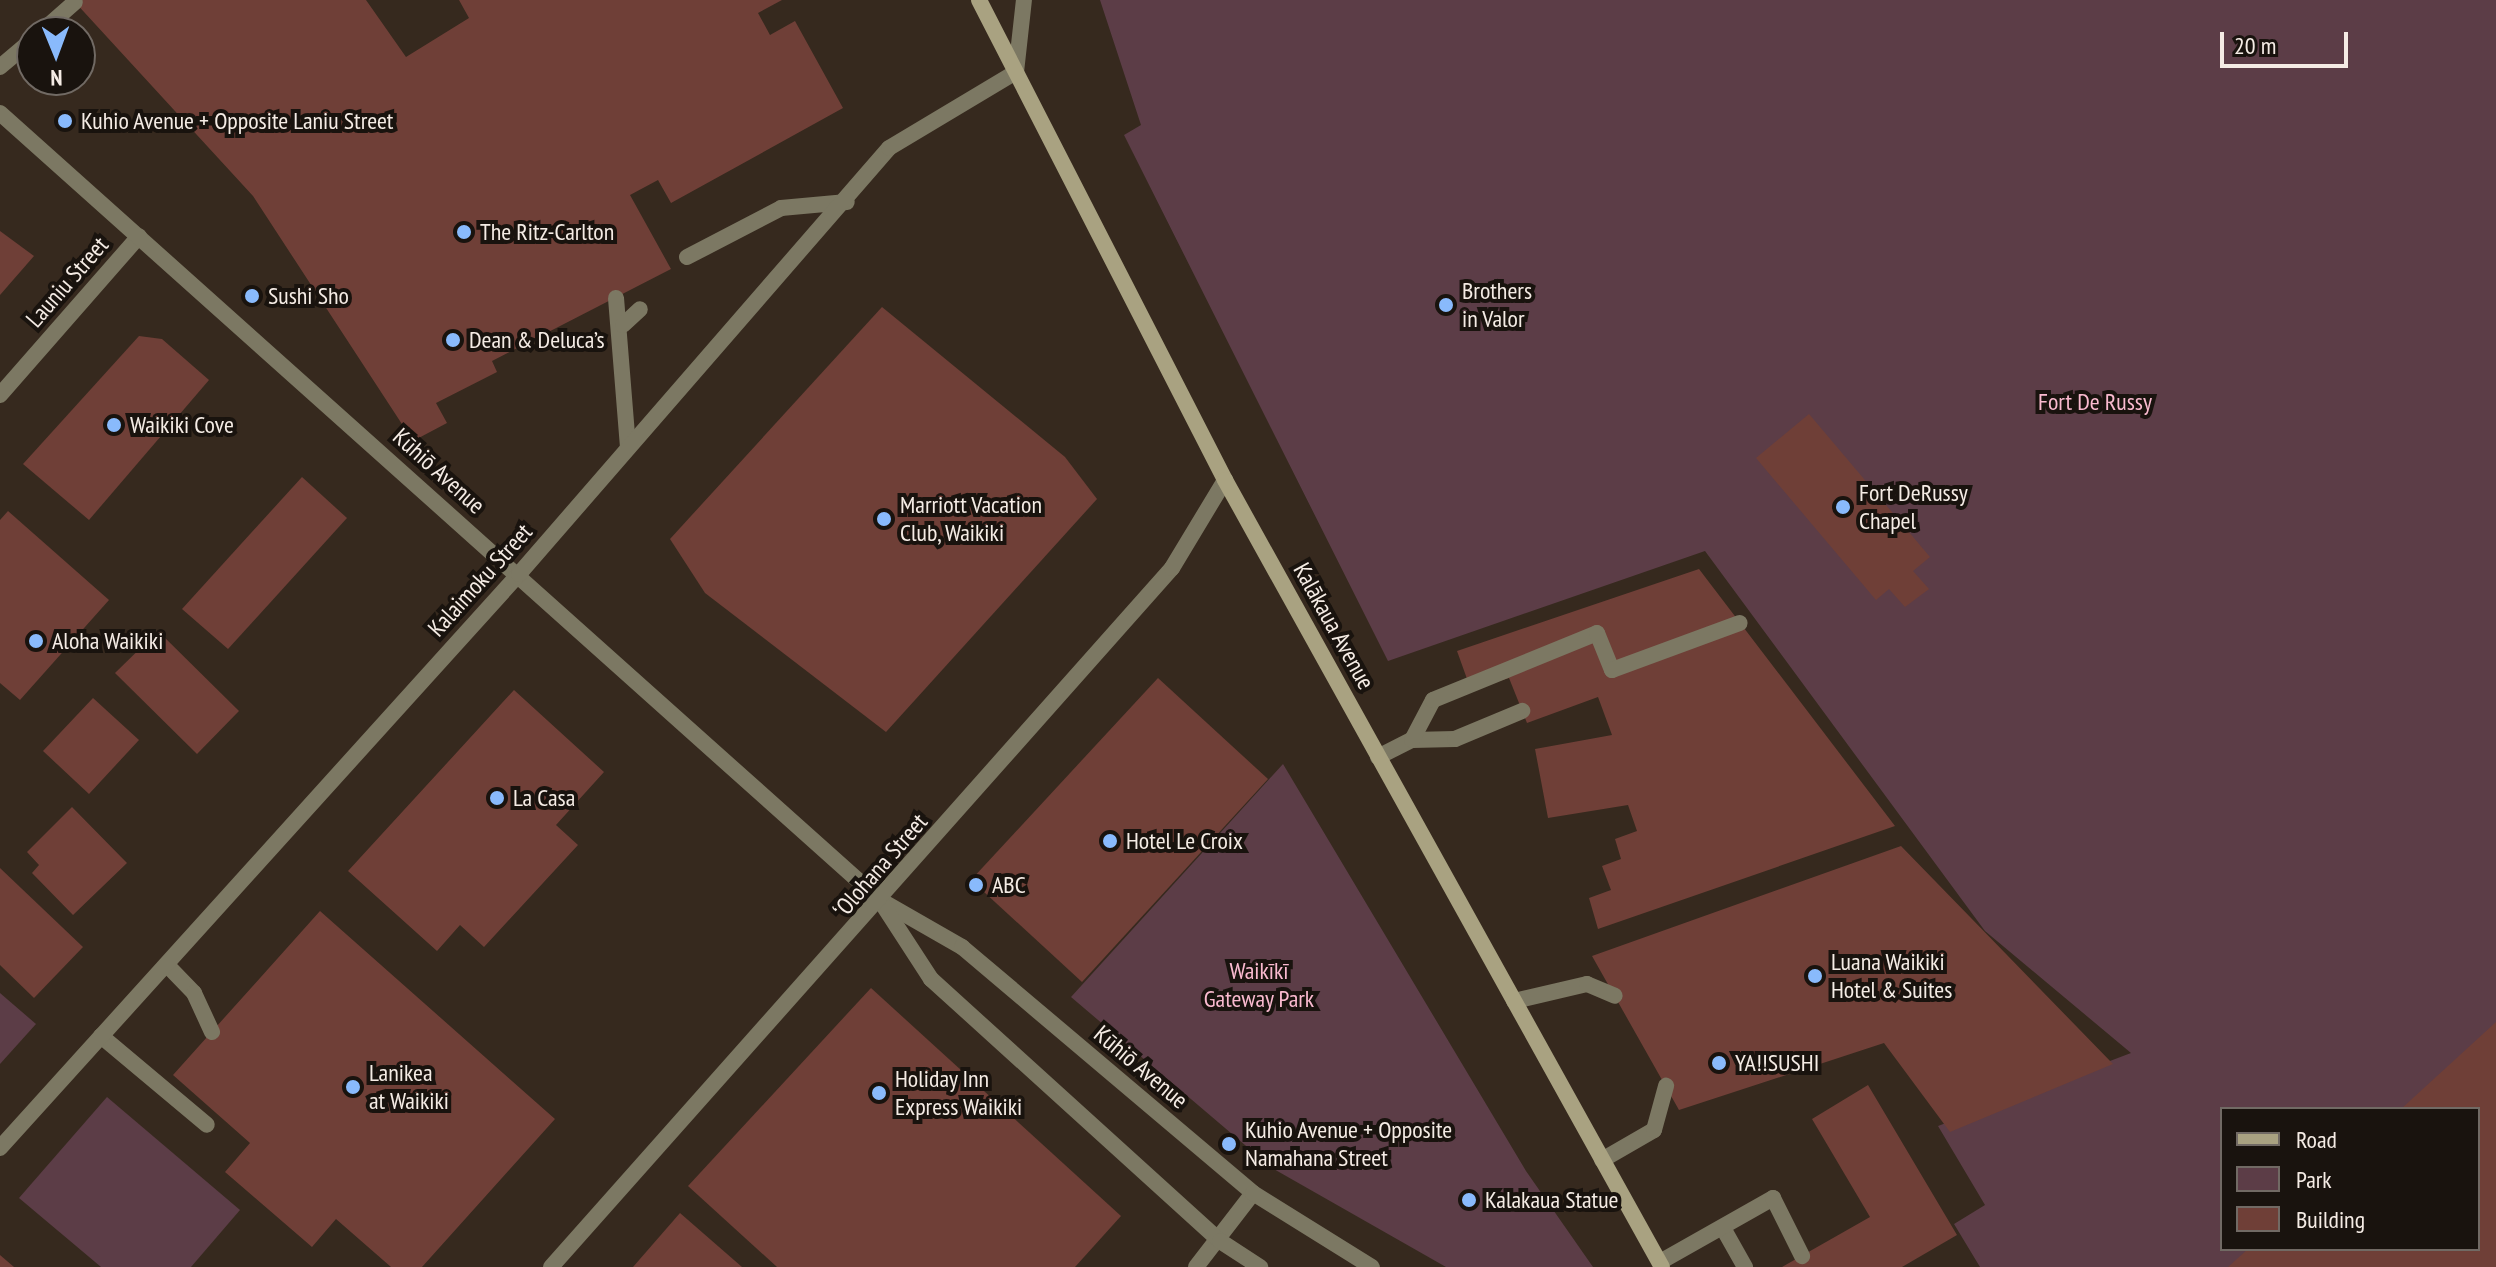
<!DOCTYPE html>
<meta charset="utf-8">
<style>
body{margin:0}
#map{position:relative;width:2496px;height:1267px;overflow:hidden;background:#36291e;font-family:"PT Sans Narrow",sans-serif}
div>[style]{position:absolute}
.green>*{inset:0;background:#5c3d47}
.building>*{inset:0;background:#6f3f37}
.service>*{height:16px;margin:-8px;padding:0 8px;transform-origin:8px;border-radius:8px;background:#7c7863}
.minor>*{height:16px;margin:-8px;padding:0 8px;transform-origin:8px;border-radius:8px;background:#7c7863}
.tertiary>*{height:16px;margin:-8px;padding:0 8px;transform-origin:8px;border-radius:8px;background:#7c7863}
.secondary>*{height:16px;margin:-8px;padding:0 8px;transform-origin:8px;border-radius:8px;background:#a9a281}
.dots>*{width:22px;height:22px;translate:-50% -50%;box-sizing:border-box;border:4px solid #19130e;border-radius:50%}
span{translate:-50% -50%;white-space:nowrap;text-align:center;line-height:1.15;-webkit-text-stroke:8px #19130e;paint-order:stroke}
.poi-label{font-size:24px;color:#f5ece5}
.left{translate:0 -50%;text-align:left}
.street-label{font-size:24px;color:#f5ece5}
.park-label{font-size:24px;color:#fabacf}
.legend{position:absolute;left:2220px;top:1107px;width:260px;height:144px;box-sizing:border-box;background:#19130e;border:2px solid #716a64;margin:0;padding:10px 14px;list-style:none;font-size:24px;color:#f5ece5}
.legend li{display:flex;align-items:center;gap:16px;height:40px}
.legend b{width:40px;border:2px solid #716a64}
.north{position:absolute;left:16px;top:16px;width:80px;height:80px;box-sizing:border-box;background:#19130e;border:2px solid #716a64;border-radius:50%;rotate:179deg;font-size:22px;font-weight:700;line-height:32px;text-align:center;color:#f5ece5}
.north::after{content:'';display:block;margin:auto;width:28px;height:36px;background:#89bafc;clip-path:polygon(50% 0,100% 100%,50% 72%,0 100%)}
.scale{position:absolute;left:2220px;top:32px;width:128px;height:36px;box-sizing:border-box;border:4px solid #f5ece5;border-top:0;padding-left:10px;font-size:24px;line-height:28px;white-space:nowrap;color:#f5ece5;-webkit-text-stroke:6px #19130e;paint-order:stroke}
</style>
<div id="map">
<div class="green">
<div style="clip-path:polygon(evenodd,1100px 0,2496px 0,2496px 1267px,1980px 1267px,1954px 1224px,1985px 1205px,1938px 1126px,2131px 1053px,1985px 931px,1705px 551px,1388px 661px,1124px 135px,1141px 125px,1100px 0,2222px 1109px,2478px 1109px,2478px 1249px,2222px 1249px,2222px 1109px)"></div>
<div style="clip-path:polygon(1283px 764px,1526px 1171px,1593px 1267px,1446px 1267px,1272px 1168px,1071px 997px)"></div>
<div style="clip-path:polygon(0 993px,36px 1024px,0 1064px)"></div>
<div style="clip-path:polygon(107px 1097px,240px 1210px,191px 1267px,101px 1267px,19px 1198px)"></div>
</div>
<div class="building">
<div style="clip-path:polygon(73px 0,366px 0,406px 57px,469px 18px,459px 0,782px 0,758px 13px,770px 35px,795px 21px,843px 108px,671px 203px,658px 180px,630px 195px,671px 269px,492px 361px,497px 372px,436px 403px,447px 423px,413px 441px,253px 196px)"></div>
<div style="clip-path:polygon(0 231px,34px 256px,0 295px)"></div>
<div style="clip-path:polygon(882px 307px,1065px 457px,1097px 499px,886px 732px,705px 593px,670px 539px)"></div>
<div style="clip-path:polygon(139px 336px,162px 339px,209px 380px,89px 520px,23px 464px)"></div>
<div style="clip-path:polygon(1809px 414px,1930px 557px,1913px 571px,1929px 589px,1905px 607px,1889px 589px,1876px 600px,1756px 458px)"></div>
<div style="clip-path:polygon(302px 477px,347px 518px,228px 649px,182px 609px)"></div>
<div style="clip-path:polygon(8px 511px,109px 600px,20px 700px,0 683px,0 520px)"></div>
<div style="clip-path:polygon(1699px 569px,1895px 826px,1598px 929px,1589px 898px,1611px 890px,1602px 866px,1621px 859px,1615px 839px,1637px 831px,1628px 805px,1548px 818px,1535px 749px,1612px 735px,1598px 697px,1527px 723px,1509px 678px,1471px 690px,1457px 651px)"></div>
<div style="clip-path:polygon(158px 631px,239px 711px,197px 754px,115px 673px)"></div>
<div style="clip-path:polygon(1158px 678px,1268px 779px,1082px 982px,971px 880px)"></div>
<div style="clip-path:polygon(514px 690px,604px 772px,556px 825px,578px 845px,484px 947px,460px 925px,437px 951px,348px 871px)"></div>
<div style="clip-path:polygon(93px 698px,139px 740px,89px 794px,43px 751px)"></div>
<div style="clip-path:polygon(72px 807px,127px 863px,73px 915px,32px 873px,39px 865px,27px 852px)"></div>
<div style="clip-path:polygon(1901px 846px,2113px 1064px,1950px 1132px,1884px 1043px,1679px 1110px,1592px 956px)"></div>
<div style="clip-path:polygon(0 868px,83px 947px,34px 998px,0 965px)"></div>
<div style="clip-path:polygon(320px 911px,555px 1119px,422px 1267px,391px 1267px,336px 1219px,312px 1247px,225px 1172px,250px 1143px,173px 1075px)"></div>
<div style="clip-path:polygon(871px 988px,1121px 1216px,1075px 1267px,777px 1267px,688px 1186px)"></div>
<div style="clip-path:polygon(2496px 1022px,2496px 1267px,2228px 1267px,2248px 1249px,2478px 1249px,2478px 1109px,2401px 1109px)"></div>
<div style="clip-path:polygon(1868px 1085px,1957px 1235px,1902px 1267px,1782px 1267px,1870px 1217px,1812px 1119px)"></div>
<div style="clip-path:polygon(680px 1213px,742px 1267px,633px 1267px)"></div>
<div style="clip-path:polygon(0 1255px,14px 1267px,0 1267px)"></div>
</div>
<div class="service">
<div style="left:41px;top:32px;width:45px;rotate:-41.4deg"></div>
<div style="left:0;top:67px;width:42px;rotate:-40.2deg"></div>
<div style="left:687px;top:257px;width:106px;rotate:-27.5deg"></div>
<div style="left:781px;top:208px;width:66px;rotate:-5.2deg"></div>
<div style="left:616px;top:298px;width:150px;rotate:85.4deg"></div>
<div style="left:623px;top:325px;width:23px;rotate:-43deg"></div>
<div style="left:1412px;top:740px;width:43px;rotate:-1.3deg"></div>
<div style="left:1455px;top:739px;width:73px;rotate:-22.7deg"></div>
<div style="left:1378px;top:757px;width:38px;rotate:-27deg"></div>
<div style="left:1412px;top:740px;width:45px;rotate:-62.3deg"></div>
<div style="left:1433px;top:700px;width:177px;rotate:-22.2deg"></div>
<div style="left:1597px;top:633px;width:40px;rotate:68deg"></div>
<div style="left:1612px;top:670px;width:136px;rotate:-20.2deg"></div>
<div style="left:167px;top:965px;width:39px;rotate:46deg"></div>
<div style="left:194px;top:993px;width:43px;rotate:65.2deg"></div>
<div style="left:1514px;top:1001px;width:75px;rotate:-13.1deg"></div>
<div style="left:1587px;top:984px;width:30px;rotate:23deg"></div>
<div style="left:101px;top:1036px;width:138px;rotate:40deg"></div>
<div style="left:1602px;top:1160px;width:60px;rotate:-30deg"></div>
<div style="left:1654px;top:1130px;width:46px;rotate:-74.7deg"></div>
<div style="left:1723px;top:1228px;width:45px;rotate:60.6deg"></div>
<div style="left:1660px;top:1262px;width:130px;rotate:-29.5deg"></div>
<div style="left:1773px;top:1198px;width:65px;rotate:63.4deg"></div>
</div>
<div class="minor">
<div style="left:0;top:395px;width:211px;rotate:-48.8deg"></div>
<div style="left:1196px;top:1267px;width:93px;rotate:-52.4deg"></div>
</div>
<div class="tertiary">
<div style="left:0;top:113px;width:1181px;rotate:41.81deg"></div>
<div style="left:880px;top:900px;width:95px;rotate:29.8deg"></div>
<div style="left:962px;top:947px;width:381px;rotate:40.2deg"></div>
<div style="left:1253px;top:1193px;width:140px;rotate:31.9deg"></div>
<div style="left:881px;top:902px;width:92px;rotate:57deg"></div>
<div style="left:931px;top:979px;width:390px;rotate:42.2deg"></div>
<div style="left:1220px;top:1241px;width:48px;rotate:33deg"></div>
<div style="left:0;top:1148px;width:774px;rotate:-47.88deg"></div>
<div style="left:519px;top:574px;width:564px;rotate:-49.02deg"></div>
<div style="left:889px;top:148px;width:148px;rotate:-30.9deg"></div>
<div style="left:1016px;top:72px;width:72px;rotate:-83.7deg"></div>
<div style="left:551px;top:1267px;width:935px;rotate:-48.38deg"></div>
<div style="left:1172px;top:568px;width:103px;rotate:-58.9deg"></div>
</div>
<div class="secondary">
<div style="left:979px;top:0;width:539px;rotate:62.86deg"></div>
<div style="left:1225px;top:480px;width:900px;rotate:60.96deg"></div>
</div>
<div class="dots">
<div style="left:65px;top:121px;background:#89bafc"></div>
<div style="left:464px;top:232px;background:#89bafc"></div>
<div style="left:252px;top:296px;background:#89bafc"></div>
<div style="left:1446px;top:305px;background:#89bafc"></div>
<div style="left:453px;top:340px;background:#89bafc"></div>
<div style="left:114px;top:425px;background:#89bafc"></div>
<div style="left:1843px;top:507px;background:#89bafc"></div>
<div style="left:884px;top:519px;background:#89bafc"></div>
<div style="left:36px;top:641px;background:#89bafc"></div>
<div style="left:497px;top:798px;background:#89bafc"></div>
<div style="left:1110px;top:841px;background:#89bafc"></div>
<div style="left:976px;top:885px;background:#89bafc"></div>
<div style="left:1815px;top:976px;background:#89bafc"></div>
<div style="left:1719px;top:1063px;background:#89bafc"></div>
<div style="left:353px;top:1087px;background:#89bafc"></div>
<div style="left:879px;top:1093px;background:#89bafc"></div>
<div style="left:1229px;top:1144px;background:#89bafc"></div>
<div style="left:1469px;top:1200px;background:#89bafc"></div>
</div>
<div class="poi-label">
<span class="left" style="left:81px;top:121px">Kuhio Avenue + Opposite Laniu Street</span>
<span class="left" style="left:480px;top:232px">The Ritz-Carlton</span>
<span class="left" style="left:1462px;top:305px">Brothers<br>in Valor</span>
<span class="left" style="left:268px;top:296px">Sushi Sho</span>
<span class="left" style="left:469px;top:340px">Dean &amp; Deluca’s</span>
<span class="left" style="left:130px;top:425px">Waikiki Cove</span>
<span class="left" style="left:1859px;top:507px">Fort DeRussy<br>Chapel</span>
<span class="left" style="left:900px;top:519px">Marriott Vacation<br>Club, Waikiki</span>
<span class="left" style="left:52px;top:641px">Aloha Waikiki</span>
<span class="left" style="left:513px;top:798px">La Casa</span>
<span class="left" style="left:1126px;top:841px">Hotel Le Croix</span>
<span class="left" style="left:992px;top:885px">ABC</span>
<span class="left" style="left:1831px;top:976px">Luana Waikiki<br>Hotel &amp; Suites</span>
<span class="left" style="left:1735px;top:1063px">YA!!SUSHI</span>
<span class="left" style="left:369px;top:1087px">Lanikea<br>at Waikiki</span>
<span class="left" style="left:895px;top:1093px">Holiday Inn<br>Express Waikiki</span>
<span class="left" style="left:1245px;top:1144px">Kuhio Avenue + Opposite<br>Namahana Street</span>
<span class="left" style="left:1485px;top:1200px">Kalakaua Statue</span>
</div>
<div class="street-label">
<span style="left:67px;top:282px;rotate:-49deg">Launiu Street</span>
<span style="left:439px;top:471px;rotate:42deg">Kūhiō Avenue</span>
<span style="left:480px;top:580px;rotate:-48deg">Kalaimoku Street</span>
<span style="left:1334px;top:626px;rotate:61deg">Kalākaua Avenue</span>
<span style="left:880px;top:866px;rotate:-49deg">ʻOlohana Street</span>
<span style="left:1141px;top:1067px;rotate:40deg">Kūhiō Avenue</span>
</div>
<div class="park-label">
<span style="left:2095px;top:402px">Fort De Russy</span>
<span style="left:1259px;top:985px">Waikīkī<br>Gateway Park</span>
</div>
<ul class="legend">
<li><b style="height:10px;background:#a9a281"></b>Road</li>
<li><b style="height:22px;background:#5c3d47"></b>Park</li>
<li><b style="height:22px;background:#6f3f37"></b>Building</li>
</ul>
<div class="north">N</div>
<div class="scale">20 m</div>
</div>
